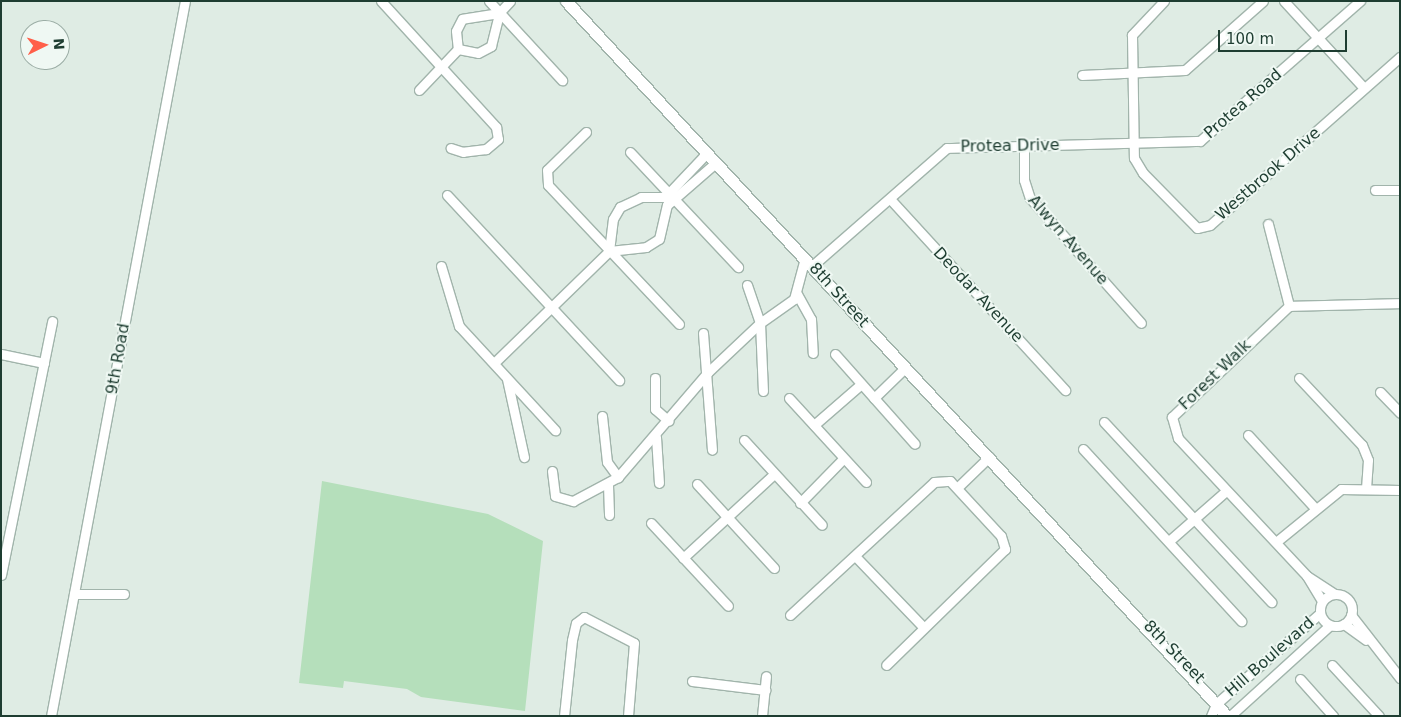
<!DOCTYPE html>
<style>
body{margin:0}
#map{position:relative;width:1401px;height:717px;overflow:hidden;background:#dfece4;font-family:"DejaVu Sans",sans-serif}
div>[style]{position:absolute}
.green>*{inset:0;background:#b5dfbb}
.roads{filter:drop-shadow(1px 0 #a1b4ab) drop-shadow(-1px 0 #a1b4ab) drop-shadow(0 1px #a1b4ab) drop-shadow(0 -1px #a1b4ab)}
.minor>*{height:9px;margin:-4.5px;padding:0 4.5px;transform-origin:4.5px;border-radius:4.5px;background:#fff}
.minor>.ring{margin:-4.5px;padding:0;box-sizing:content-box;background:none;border:9px solid #fff;border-radius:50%}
.tertiary>*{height:11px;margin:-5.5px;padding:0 5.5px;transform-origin:5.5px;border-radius:5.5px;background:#fff}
span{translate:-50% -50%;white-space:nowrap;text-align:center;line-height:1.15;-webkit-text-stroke:4px #eff8f3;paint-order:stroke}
.street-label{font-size:16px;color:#1e3d31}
.frame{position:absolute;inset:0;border:2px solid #1e3d31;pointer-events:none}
.north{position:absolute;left:20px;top:20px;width:50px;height:50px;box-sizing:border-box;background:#eff8f3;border:1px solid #9bada5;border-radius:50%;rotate:86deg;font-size:14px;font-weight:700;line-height:20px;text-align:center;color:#1e3d31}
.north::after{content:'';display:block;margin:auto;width:18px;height:22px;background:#ff5f49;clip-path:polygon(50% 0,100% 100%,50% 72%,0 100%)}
.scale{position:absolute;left:1218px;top:30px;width:129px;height:22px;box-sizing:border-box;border:2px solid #1e3d31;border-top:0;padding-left:6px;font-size:15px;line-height:18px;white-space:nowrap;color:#1e3d31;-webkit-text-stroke:4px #eff8f3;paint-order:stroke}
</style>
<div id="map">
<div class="green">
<div style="clip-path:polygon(322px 481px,488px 514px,543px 541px,525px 711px,421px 697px,407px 689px,344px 681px,343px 688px,299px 683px)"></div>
</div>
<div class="roads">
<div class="minor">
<div style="left:381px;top:1px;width:171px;rotate:47.6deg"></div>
<div style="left:496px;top:127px;width:12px;rotate:81deg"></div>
<div style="left:498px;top:139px;width:16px;rotate:140deg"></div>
<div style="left:486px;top:149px;width:23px;rotate:173deg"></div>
<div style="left:463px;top:152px;width:13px;rotate:-162deg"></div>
<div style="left:489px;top:1px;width:108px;rotate:47.3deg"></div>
<div style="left:1164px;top:1px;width:47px;rotate:133.3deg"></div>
<div style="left:1132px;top:35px;width:123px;rotate:89.1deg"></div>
<div style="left:1134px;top:158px;width:17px;rotate:59deg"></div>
<div style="left:1143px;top:173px;width:77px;rotate:45.5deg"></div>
<div style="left:1197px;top:228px;width:13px;rotate:-13deg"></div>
<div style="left:1210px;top:225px;width:254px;rotate:-41.5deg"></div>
<div style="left:1284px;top:1px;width:118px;rotate:47.4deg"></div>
<div style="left:499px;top:13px;width:37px;rotate:171deg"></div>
<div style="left:462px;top:19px;width:13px;rotate:117deg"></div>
<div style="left:456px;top:31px;width:18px;rotate:84deg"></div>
<div style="left:458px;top:49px;width:20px;rotate:11deg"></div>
<div style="left:478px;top:53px;width:15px;rotate:-28deg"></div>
<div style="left:491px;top:46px;width:34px;rotate:-76deg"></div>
<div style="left:499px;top:13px;width:16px;rotate:-47deg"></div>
<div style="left:1082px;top:75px;width:103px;rotate:-2.8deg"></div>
<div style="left:1185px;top:70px;width:104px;rotate:-41.5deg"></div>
<div style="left:419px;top:90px;width:57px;rotate:-46.4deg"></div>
<div style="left:586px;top:132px;width:54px;rotate:135.7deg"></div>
<div style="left:547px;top:170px;width:15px;rotate:86deg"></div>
<div style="left:548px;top:185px;width:191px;rotate:46.7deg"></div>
<div style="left:1024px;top:145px;width:35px;rotate:90deg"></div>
<div style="left:1024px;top:180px;width:19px;rotate:72deg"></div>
<div style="left:1030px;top:198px;width:167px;rotate:48.4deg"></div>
<div style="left:630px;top:152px;width:158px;rotate:46.8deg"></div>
<div style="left:1375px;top:190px;width:25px"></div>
<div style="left:447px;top:195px;width:253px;rotate:47.1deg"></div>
<div style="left:891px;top:200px;width:258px;rotate:47.5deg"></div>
<div style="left:1268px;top:224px;width:85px;rotate:75.6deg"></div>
<div style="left:609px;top:251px;width:37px;rotate:-6deg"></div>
<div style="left:646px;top:247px;width:15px;rotate:-32deg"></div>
<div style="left:659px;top:239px;width:35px;rotate:-77deg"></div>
<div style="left:667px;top:205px;width:61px;rotate:-41deg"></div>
<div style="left:441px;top:266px;width:63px;rotate:73.3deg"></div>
<div style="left:459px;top:326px;width:142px;rotate:47.3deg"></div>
<div style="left:812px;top:266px;width:179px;rotate:-41.2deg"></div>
<div style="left:947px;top:148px;width:253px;rotate:-1.6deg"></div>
<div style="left:1200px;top:141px;width:213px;rotate:-41.2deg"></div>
<div style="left:747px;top:285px;width:40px;rotate:71.1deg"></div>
<div style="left:760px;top:323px;width:68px;rotate:87.5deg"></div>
<div style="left:797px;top:294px;width:29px;rotate:61deg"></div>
<div style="left:811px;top:319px;width:34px;rotate:87deg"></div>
<div style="left:703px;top:333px;width:117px;rotate:85.6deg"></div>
<div style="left:1px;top:354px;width:44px;rotate:11.8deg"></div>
<div style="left:835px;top:354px;width:120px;rotate:48.4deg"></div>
<div style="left:494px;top:363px;width:161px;rotate:-44.2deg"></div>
<div style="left:609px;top:251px;width:32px;rotate:-83deg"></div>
<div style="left:613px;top:219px;width:14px;rotate:-60deg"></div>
<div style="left:620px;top:207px;width:23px;rotate:-25deg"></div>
<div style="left:641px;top:197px;width:24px"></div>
<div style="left:665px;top:197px;width:57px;rotate:-46.4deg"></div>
<div style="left:655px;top:378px;width:31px;rotate:90deg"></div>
<div style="left:655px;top:409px;width:18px;rotate:41deg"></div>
<div style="left:1299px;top:378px;width:92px;rotate:46.8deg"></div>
<div style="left:1362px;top:445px;width:16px;rotate:68deg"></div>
<div style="left:1368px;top:460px;width:27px;rotate:94deg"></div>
<div style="left:507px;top:379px;width:80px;rotate:77.7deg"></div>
<div style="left:1380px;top:392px;width:29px;rotate:46deg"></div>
<div style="left:789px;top:398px;width:114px;rotate:47.5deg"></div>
<div style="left:874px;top:398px;width:43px;rotate:-44.1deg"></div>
<div style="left:602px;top:416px;width:46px;rotate:83.8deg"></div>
<div style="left:607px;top:462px;width:19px;rotate:54deg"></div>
<div style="left:1104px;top:422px;width:246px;rotate:47.1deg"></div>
<div style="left:814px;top:425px;width:61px;rotate:-41deg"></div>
<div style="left:1248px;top:435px;width:99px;rotate:47.5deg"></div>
<div style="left:656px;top:437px;width:46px;rotate:86.3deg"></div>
<div style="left:744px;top:440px;width:115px;rotate:47.5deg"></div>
<div style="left:1083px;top:449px;width:234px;rotate:47.4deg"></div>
<div style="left:552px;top:471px;width:25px;rotate:83deg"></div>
<div style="left:555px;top:496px;width:19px;rotate:16deg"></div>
<div style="left:573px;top:501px;width:51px;rotate:-28.1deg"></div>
<div style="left:618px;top:477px;width:138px;rotate:-49.4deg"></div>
<div style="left:708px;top:372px;width:71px;rotate:-43.3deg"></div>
<div style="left:760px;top:323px;width:42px;rotate:-35.2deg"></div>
<div style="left:794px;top:299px;width:42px;rotate:-75deg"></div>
<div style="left:697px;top:484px;width:114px;rotate:47.5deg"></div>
<div style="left:608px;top:485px;width:30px;rotate:88deg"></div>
<div style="left:959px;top:486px;width:42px;rotate:-44deg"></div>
<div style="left:800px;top:503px;width:62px;rotate:-45.7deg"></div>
<div style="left:651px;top:523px;width:113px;rotate:47.1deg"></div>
<div style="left:1169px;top:541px;width:76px;rotate:-41.3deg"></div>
<div style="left:1276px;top:542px;width:84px;rotate:-39.2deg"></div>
<div style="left:1341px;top:489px;width:59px;rotate:1deg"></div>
<div style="left:855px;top:556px;width:98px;rotate:46.2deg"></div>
<div style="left:683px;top:558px;width:122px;rotate:-42.7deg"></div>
<div style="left:1px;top:575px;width:259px;rotate:-78.6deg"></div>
<div style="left:1307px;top:576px;width:33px;rotate:33deg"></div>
<div class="ring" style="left:1320px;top:594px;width:23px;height:23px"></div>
<div style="left:74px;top:594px;width:50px"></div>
<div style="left:1322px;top:601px;width:29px;rotate:-121deg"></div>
<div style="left:1307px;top:576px;width:189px;rotate:-133.1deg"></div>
<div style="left:1178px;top:438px;width:22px;rotate:-106deg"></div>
<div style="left:1172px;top:417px;width:161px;rotate:-43.5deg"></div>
<div style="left:1289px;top:306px;width:111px;rotate:-1.5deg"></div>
<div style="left:790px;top:615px;width:196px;rotate:-42.7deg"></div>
<div style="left:934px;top:482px;width:16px;rotate:-4deg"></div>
<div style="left:950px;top:481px;width:75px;rotate:47.2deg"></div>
<div style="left:1001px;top:536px;width:14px;rotate:73deg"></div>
<div style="left:1005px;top:549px;width:166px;rotate:135.7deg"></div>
<div style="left:1351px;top:615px;width:80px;rotate:52.1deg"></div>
<div style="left:1344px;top:624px;width:27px;rotate:36deg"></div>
<div style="left:1332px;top:665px;width:69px;rotate:47.3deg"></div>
<div style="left:1300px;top:679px;width:50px;rotate:48.3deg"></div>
<div style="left:692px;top:681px;width:74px;rotate:7deg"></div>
<div style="left:51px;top:716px;width:727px;rotate:-79.39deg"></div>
<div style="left:564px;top:716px;width:76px;rotate:-84deg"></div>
<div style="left:572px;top:640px;width:17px;rotate:-77deg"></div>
<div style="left:576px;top:623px;width:10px;rotate:-37deg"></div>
<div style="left:584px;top:617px;width:56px;rotate:27.5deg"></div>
<div style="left:634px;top:643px;width:73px;rotate:94.7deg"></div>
<div style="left:762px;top:716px;width:40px;rotate:-84.3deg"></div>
<div style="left:1211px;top:716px;width:13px;rotate:-67deg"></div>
<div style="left:1216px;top:704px;width:137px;rotate:-41.1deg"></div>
<div style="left:1230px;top:716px;width:134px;rotate:-42.3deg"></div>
</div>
<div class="tertiary">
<div style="left:566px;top:1px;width:974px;rotate:47.25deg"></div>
</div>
</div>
<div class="street-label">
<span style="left:1243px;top:104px;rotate:-41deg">Protea Road</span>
<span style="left:1010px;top:146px;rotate:-1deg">Protea Drive</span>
<span style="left:1268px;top:174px;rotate:-41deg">Westbrook Drive</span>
<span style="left:1068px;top:240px;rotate:49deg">Alwyn Avenue</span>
<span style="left:839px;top:295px;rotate:48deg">8th Street</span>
<span style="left:978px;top:295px;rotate:47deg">Deodar Avenue</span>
<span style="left:118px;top:359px;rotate:-80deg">9th Road</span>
<span style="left:1215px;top:375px;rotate:-44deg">Forest Walk</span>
<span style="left:1174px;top:652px;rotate:46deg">8th Street</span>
<span style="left:1270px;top:657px;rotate:-41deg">Hill Boulevard</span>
</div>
<div class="frame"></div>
<div class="north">N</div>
<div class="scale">100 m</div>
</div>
